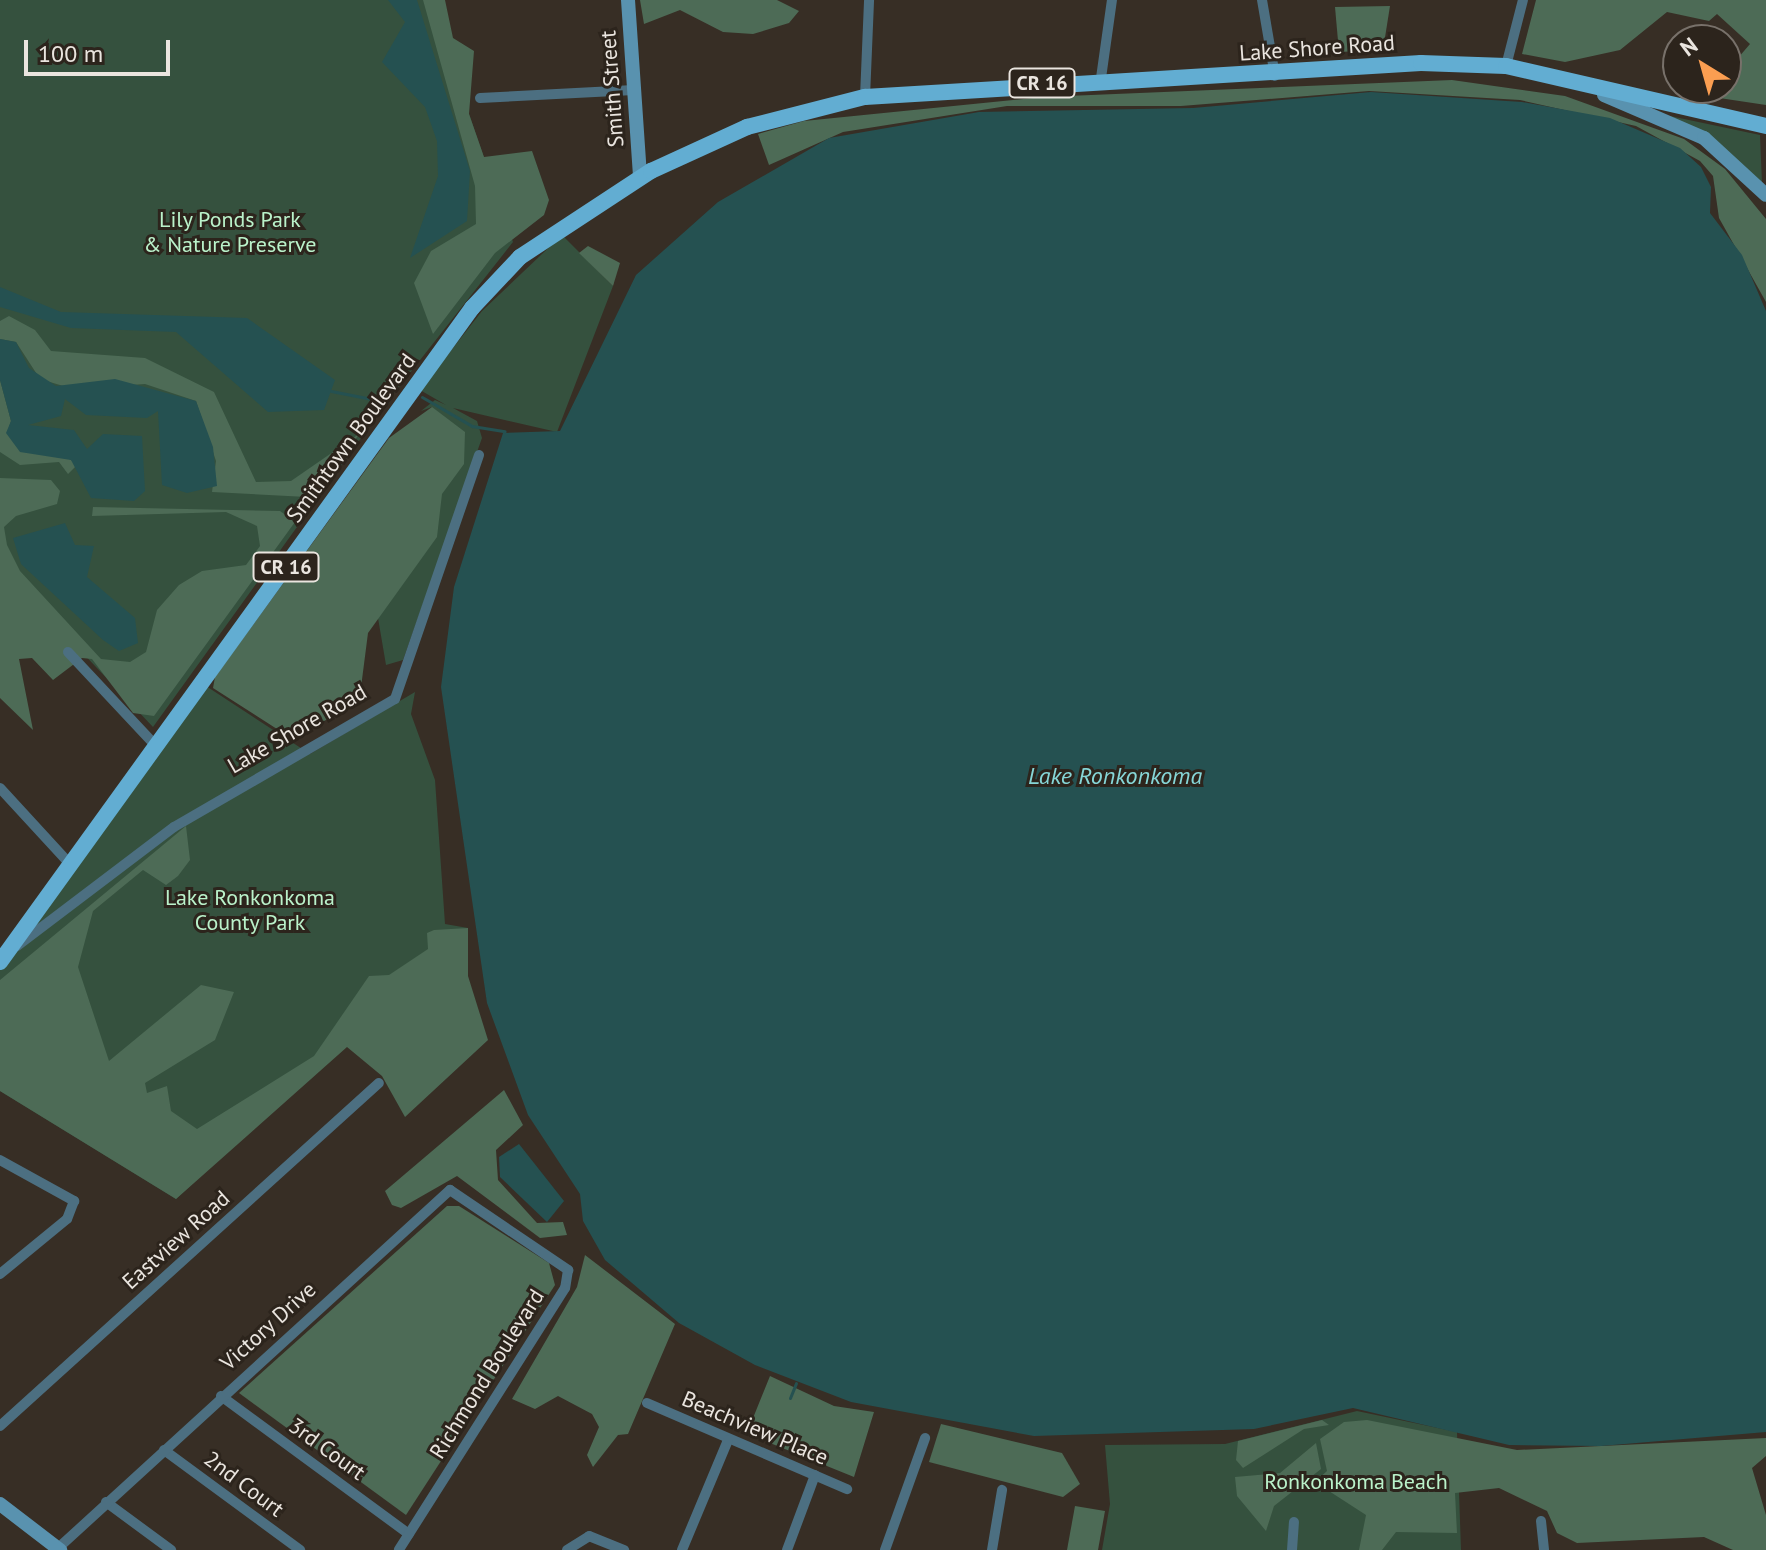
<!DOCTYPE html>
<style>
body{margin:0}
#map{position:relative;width:1766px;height:1550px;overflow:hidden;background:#372e25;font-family:"PT Sans",sans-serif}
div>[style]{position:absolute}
.green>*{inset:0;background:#35513e}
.forest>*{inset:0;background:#4d6b56}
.water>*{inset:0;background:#255151}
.stream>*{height:3px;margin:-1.5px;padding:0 1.5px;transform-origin:1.5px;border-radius:1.5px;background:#255151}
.street>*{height:10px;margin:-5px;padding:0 5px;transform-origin:5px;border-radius:5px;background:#4c6f81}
.secondary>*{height:14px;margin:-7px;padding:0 7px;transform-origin:7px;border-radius:7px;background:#5992af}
.primary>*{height:16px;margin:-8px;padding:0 8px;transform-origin:8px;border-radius:8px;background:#62add2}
span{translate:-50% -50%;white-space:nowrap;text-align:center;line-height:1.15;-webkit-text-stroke:6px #2c241c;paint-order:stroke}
.shield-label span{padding:2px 6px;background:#2c241c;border:2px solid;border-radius:6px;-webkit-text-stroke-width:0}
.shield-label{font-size:20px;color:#eae5df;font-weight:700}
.street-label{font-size:22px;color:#eae5df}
.park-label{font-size:22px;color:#baf2ca}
.water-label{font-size:24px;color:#86d6d7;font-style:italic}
.north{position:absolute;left:1662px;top:24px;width:80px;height:80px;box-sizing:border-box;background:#2c241c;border:2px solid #78716a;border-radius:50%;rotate:323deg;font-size:22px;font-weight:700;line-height:32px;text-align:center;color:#eae5df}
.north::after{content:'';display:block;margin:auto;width:28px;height:36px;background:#fb9e51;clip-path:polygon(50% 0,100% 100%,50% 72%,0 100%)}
.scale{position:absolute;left:24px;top:40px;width:146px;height:36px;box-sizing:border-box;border:4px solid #eae5df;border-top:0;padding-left:10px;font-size:24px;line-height:28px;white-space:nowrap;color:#eae5df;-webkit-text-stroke:6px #2c241c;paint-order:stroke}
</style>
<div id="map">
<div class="green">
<div style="clip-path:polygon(0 0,430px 0,513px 242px,387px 402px,153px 727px,0 566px)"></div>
<div style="clip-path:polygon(1670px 116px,1760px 135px,1762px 183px,1720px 145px)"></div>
<div style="clip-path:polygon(562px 235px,613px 286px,557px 432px,453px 408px,477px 421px,482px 438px,403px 660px,386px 665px,378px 618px,432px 407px,421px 411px,435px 400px,446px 405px,420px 390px,482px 311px)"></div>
<div style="clip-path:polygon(206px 686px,310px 754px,415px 692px,411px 714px,435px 780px,445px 924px,468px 928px,176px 1199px,0 1091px,0 965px)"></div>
<div style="clip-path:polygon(1357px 1411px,1457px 1432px,1461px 1550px,1102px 1550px,1110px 1504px,1105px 1445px,1225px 1444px)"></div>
</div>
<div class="forest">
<div style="clip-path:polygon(423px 0,445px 0,453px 38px,474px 51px,469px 114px,484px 157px,532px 151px,549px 200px,544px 215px,495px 253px,433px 334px,414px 283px,431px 251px,476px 224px,475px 186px)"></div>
<div style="clip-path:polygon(640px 0,777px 0,799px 11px,789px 23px,753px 34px,723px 32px,680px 10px,644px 24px)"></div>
<div style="clip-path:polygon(1536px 0,1766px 0,1766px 105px,1706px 96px,1726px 88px,1726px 72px,1750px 44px,1717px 14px,1709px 21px,1667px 12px,1620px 50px,1565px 62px,1522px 54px)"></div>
<div style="clip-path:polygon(1390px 6px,1383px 50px,1339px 52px,1335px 7px)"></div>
<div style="clip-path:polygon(1452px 80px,1565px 96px,1684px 139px,1725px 169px,1766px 219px,1766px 302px,1719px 218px,1713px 176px,1700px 161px,1636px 126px,1520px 100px,1369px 91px,1181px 106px,1007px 106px,843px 132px,769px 165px,758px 134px,804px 121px,1043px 97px)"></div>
<div style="clip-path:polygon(588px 246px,620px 263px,613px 286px,579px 253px)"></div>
<div style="clip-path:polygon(9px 316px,35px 330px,51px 351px,145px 358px,214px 392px,256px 482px,291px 481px,359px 434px,319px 493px,307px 497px,212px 492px,216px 461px,196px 401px,145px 384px,73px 389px,40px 379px,16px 342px,0 339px,0 321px)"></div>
<div style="clip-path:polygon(0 380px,11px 421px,7px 433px,71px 460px,77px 465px,68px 474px,59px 462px,20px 465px,0 452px)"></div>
<div style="clip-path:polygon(432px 407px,465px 432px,464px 464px,442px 494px,437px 537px,368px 633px,359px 703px,291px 738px,213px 688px,215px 677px,389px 438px)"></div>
<div style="clip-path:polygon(0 478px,51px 480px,60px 491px,57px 504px,16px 516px,4px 527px,7px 545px,20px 571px,101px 659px,130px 662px,146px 652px,157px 610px,179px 585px,202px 571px,246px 565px,260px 546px,257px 526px,226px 512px,92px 516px,93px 507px,280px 511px,295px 522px,154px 716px,133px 713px,92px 659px,82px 658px,53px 680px,32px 658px,19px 659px,33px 730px,0 698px)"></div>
<div style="clip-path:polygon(186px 826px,190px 860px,178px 876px,166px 885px,143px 870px,93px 911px,78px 967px,109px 1061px,201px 985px,234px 992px,215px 1040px,145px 1083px,147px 1093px,167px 1086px,171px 1111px,197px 1129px,314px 1056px,369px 976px,389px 975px,428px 949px,427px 933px,434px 930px,468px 928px,468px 976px,488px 1040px,405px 1117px,382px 1076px,347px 1047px,176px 1199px,0 1091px,0 980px)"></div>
<div style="clip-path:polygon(504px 1090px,523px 1125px,496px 1150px,498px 1180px,537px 1223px,563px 1222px,567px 1235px,540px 1238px,457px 1176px,401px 1208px,392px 1205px,385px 1191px)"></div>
<div style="clip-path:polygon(447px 1206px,459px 1206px,549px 1263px,555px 1285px,406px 1515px,239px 1393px)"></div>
<div style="clip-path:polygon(585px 1255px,675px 1324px,628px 1434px,618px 1435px,593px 1467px,587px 1455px,599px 1427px,592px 1414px,558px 1396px,535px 1409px,512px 1399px,577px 1287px)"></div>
<div style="clip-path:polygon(770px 1376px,834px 1406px,874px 1412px,854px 1477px,753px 1436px,749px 1428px)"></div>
<div style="clip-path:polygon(1322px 1420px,1329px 1425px,1304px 1429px,1243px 1468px,1236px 1460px,1238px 1441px)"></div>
<div style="clip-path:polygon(1367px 1420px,1517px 1450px,1766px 1438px,1766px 1456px,1752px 1468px,1766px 1515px,1766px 1550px,1733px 1550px,1704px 1537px,1577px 1543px,1557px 1533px,1547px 1511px,1499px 1488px,1455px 1493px,1457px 1533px,1396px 1532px,1382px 1550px,1359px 1550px,1366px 1515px,1315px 1482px,1327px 1471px,1320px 1439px,1344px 1422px)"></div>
<div style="clip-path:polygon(941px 1424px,1062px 1453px,1080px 1484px,1063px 1497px,929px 1462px)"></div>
<div style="clip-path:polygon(1316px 1443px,1321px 1469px,1274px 1506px,1266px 1531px,1237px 1496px,1235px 1477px,1280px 1473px)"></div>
<div style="clip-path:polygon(1075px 1506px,1105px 1511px,1098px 1550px,1067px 1550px)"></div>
</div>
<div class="water">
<div style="clip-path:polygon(388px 0,417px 0,470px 171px,467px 221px,410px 258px,438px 176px,437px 141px,425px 107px,382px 62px,405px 22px)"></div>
<div style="clip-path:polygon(1371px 92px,1522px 102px,1610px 118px,1680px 148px,1701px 167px,1711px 187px,1710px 213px,1742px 255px,1766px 311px,1766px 1432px,1601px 1446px,1509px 1445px,1353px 1408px,1254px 1429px,1034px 1436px,851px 1402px,755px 1365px,679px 1323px,605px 1260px,583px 1221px,580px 1194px,528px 1115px,487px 1003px,441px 687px,454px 587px,503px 433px,560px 431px,636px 275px,718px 202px,829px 138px,979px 112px,1193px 108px)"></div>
<div style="clip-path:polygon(0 287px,61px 312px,247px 318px,335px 380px,324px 410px,268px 412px,176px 332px,71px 328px,0 307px)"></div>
<div style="clip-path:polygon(0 339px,16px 342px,29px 368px,56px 386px,115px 379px,196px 401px,213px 447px,217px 486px,187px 493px,162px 485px,158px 411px,147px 418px,86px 415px,65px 399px,61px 416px,28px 425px,74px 430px,87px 449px,103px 434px,142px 436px,145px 491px,134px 501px,91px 498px,71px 460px,20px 452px,6px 433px,11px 421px,0 380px)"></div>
<div style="clip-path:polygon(65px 523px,75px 545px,94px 546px,87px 577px,135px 618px,138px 643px,119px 651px,103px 640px,21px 564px,13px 538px)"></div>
<div style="clip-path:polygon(519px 1144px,564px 1201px,547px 1222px,500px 1177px,499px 1157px)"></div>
</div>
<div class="stream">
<div style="left:331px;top:391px;width:57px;rotate:11.1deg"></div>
<div style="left:422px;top:397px;width:58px;rotate:30.1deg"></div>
<div style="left:472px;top:426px;width:33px;rotate:9deg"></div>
<div style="left:790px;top:1398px;width:16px;rotate:-68deg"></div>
</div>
<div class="street">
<div style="left:1262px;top:0;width:77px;rotate:80.3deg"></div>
<div style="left:1506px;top:66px;width:68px;rotate:-75.6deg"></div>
<div style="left:1101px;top:78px;width:79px;rotate:-82deg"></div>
<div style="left:865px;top:97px;width:97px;rotate:-87.6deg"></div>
<div style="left:480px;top:98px;width:154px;rotate:-3deg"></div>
<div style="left:68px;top:652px;width:126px;rotate:46.9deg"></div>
<div style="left:0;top:788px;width:100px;rotate:47.4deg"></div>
<div style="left:17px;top:946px;width:197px;rotate:-37.2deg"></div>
<div style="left:174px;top:827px;width:255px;rotate:-30.1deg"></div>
<div style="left:395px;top:699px;width:258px;rotate:-71deg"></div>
<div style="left:0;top:1160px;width:85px;rotate:29deg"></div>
<div style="left:74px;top:1201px;width:19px;rotate:111deg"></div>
<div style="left:67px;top:1219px;width:87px;rotate:140.6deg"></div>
<div style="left:221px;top:1396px;width:233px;rotate:36.3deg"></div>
<div style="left:647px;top:1403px;width:218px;rotate:23.3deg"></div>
<div style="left:0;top:1426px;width:511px;rotate:-42.15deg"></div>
<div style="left:164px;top:1450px;width:169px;rotate:36.3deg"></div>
<div style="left:106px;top:1502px;width:81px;rotate:36.4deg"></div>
<div style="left:1541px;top:1521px;width:29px;rotate:84deg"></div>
<div style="left:56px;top:1550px;width:534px;rotate:-42.42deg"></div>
<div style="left:450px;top:1190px;width:143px;rotate:34.1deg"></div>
<div style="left:568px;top:1270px;width:18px;rotate:99deg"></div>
<div style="left:565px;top:1288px;width:310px;rotate:122.4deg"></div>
<div style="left:567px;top:1550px;width:26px;rotate:-32deg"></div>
<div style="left:589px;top:1536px;width:38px;rotate:22deg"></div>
<div style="left:682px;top:1550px;width:119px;rotate:-67.3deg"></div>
<div style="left:787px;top:1550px;width:80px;rotate:-69.5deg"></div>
<div style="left:885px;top:1550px;width:119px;rotate:-70.3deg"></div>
<div style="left:992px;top:1550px;width:61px;rotate:-80.5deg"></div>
<div style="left:1292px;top:1550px;width:28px;rotate:-86deg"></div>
</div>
<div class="secondary">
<div style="left:628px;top:0;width:176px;rotate:86.1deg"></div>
<div style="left:1604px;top:95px;width:109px;rotate:23.3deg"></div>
<div style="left:1704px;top:138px;width:84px;rotate:42.6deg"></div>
<div style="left:0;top:1504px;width:76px;rotate:37.5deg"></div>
</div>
<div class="primary">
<div style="left:0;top:962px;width:807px;rotate:-54.18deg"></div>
<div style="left:472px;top:308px;width:70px;rotate:-46.7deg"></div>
<div style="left:520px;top:257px;width:157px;rotate:-33.3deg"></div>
<div style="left:651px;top:171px;width:106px;rotate:-24.6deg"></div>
<div style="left:747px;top:127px;width:122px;rotate:-14.3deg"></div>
<div style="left:865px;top:97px;width:557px;rotate:-3.5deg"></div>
<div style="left:1421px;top:63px;width:85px;rotate:2deg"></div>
<div style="left:1506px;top:66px;width:267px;rotate:13deg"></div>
</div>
<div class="shield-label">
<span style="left:1042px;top:83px">CR 16</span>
<span style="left:286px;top:567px">CR 16</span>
</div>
<div class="street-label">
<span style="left:1317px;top:48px;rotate:-4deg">Lake Shore Road</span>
<span style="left:612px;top:89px;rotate:-94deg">Smith Street</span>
<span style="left:351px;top:438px;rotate:-54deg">Smithtown Boulevard</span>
<span style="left:297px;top:729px;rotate:-30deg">Lake Shore Road</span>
<span style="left:176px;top:1240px;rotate:-42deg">Eastview Road</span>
<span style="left:268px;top:1326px;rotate:-42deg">Victory Drive</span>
<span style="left:487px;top:1374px;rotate:-58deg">Richmond Boulevard</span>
<span style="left:755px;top:1428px;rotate:23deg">Beachview Place</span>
<span style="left:327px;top:1449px;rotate:36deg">3rd Court</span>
<span style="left:244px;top:1484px;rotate:37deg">2nd Court</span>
</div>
<div class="park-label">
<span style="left:230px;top:232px">Lily Ponds Park<br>&amp; Nature Preserve</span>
<span style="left:250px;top:910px">Lake Ronkonkoma<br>County Park</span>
<span style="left:1356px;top:1482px">Ronkonkoma Beach</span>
</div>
<div class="water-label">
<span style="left:1115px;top:776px">Lake Ronkonkoma</span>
</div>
<div class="north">N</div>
<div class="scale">100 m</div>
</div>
